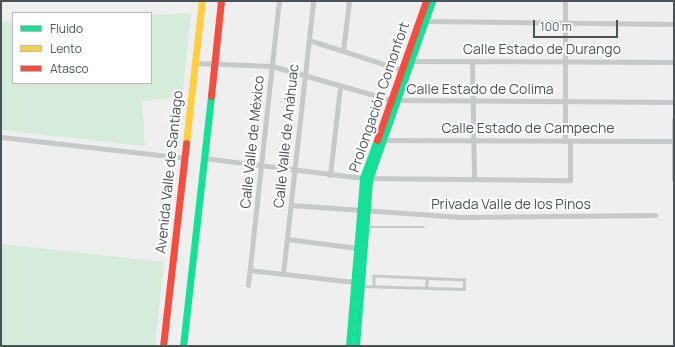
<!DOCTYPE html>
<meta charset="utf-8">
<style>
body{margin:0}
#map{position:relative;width:675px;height:347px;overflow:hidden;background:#efefef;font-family:Manrope,sans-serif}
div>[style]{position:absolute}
.green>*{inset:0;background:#d5ecda}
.lane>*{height:2.5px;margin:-1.25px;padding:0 1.25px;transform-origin:1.25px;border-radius:1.25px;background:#c6c9ca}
.street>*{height:5px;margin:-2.5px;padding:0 2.5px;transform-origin:2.5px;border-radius:2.5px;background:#c6c9ca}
.fast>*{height:7px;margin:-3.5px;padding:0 3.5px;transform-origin:3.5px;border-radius:3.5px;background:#16e098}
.slow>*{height:7px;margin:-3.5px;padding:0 3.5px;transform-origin:3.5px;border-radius:3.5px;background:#ffcf43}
.jam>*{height:7px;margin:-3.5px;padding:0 3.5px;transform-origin:3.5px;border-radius:3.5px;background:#f24e42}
span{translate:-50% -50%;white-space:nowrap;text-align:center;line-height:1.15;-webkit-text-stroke:4px #fff;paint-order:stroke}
.street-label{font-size:14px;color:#485459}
.frame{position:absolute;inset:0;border:2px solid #485459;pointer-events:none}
.legend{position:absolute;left:12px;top:12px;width:140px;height:72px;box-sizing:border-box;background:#fff;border:1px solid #b6bbbd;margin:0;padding:5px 7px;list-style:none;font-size:12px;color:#485459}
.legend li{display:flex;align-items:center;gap:8px;height:20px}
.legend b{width:20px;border:1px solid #b6bbbd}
.scale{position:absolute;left:533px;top:20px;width:85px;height:18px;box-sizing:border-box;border:2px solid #485459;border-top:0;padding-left:5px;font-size:12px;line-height:14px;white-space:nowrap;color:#485459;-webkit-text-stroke:3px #fff;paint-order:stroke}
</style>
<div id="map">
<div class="green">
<div style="clip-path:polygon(191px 13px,182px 97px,142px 101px,145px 146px,1px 130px,1px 22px,13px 21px,13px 83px,151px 83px,151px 15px)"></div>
<div style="clip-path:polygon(1px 244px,164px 262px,155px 346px,1px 346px)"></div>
</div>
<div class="lane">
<div style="left:366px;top:227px;width:58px"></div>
<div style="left:362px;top:286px;width:102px;rotate:1.7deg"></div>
<div style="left:464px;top:289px;width:9px;rotate:-90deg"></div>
<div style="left:464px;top:280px;width:90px;rotate:-177.5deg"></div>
<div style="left:374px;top:276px;width:10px;rotate:90deg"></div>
<div style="left:426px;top:288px;width:10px;rotate:-84deg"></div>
</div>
<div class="street">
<div style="left:425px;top:21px;width:249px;rotate:0.7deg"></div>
<div style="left:309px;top:40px;width:98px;rotate:17.9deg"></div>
<div style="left:343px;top:51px;width:50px;rotate:-83.2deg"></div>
<div style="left:411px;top:61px;width:263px;rotate:0.2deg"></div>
<div style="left:472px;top:61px;width:118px;rotate:89deg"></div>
<div style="left:195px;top:63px;width:77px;rotate:2.2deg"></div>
<div style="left:272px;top:66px;width:124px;rotate:15.9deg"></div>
<div style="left:391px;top:100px;width:283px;rotate:0.4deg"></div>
<div style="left:674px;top:119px;width:60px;rotate:90deg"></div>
<div style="left:1px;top:137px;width:184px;rotate:6.5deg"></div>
<div style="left:383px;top:140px;width:291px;rotate:0.2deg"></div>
<div style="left:565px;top:141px;width:140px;rotate:-90deg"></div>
<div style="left:204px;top:158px;width:160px;rotate:7.2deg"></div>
<div style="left:363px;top:178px;width:207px;rotate:0.6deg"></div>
<div style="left:570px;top:180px;width:39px;rotate:-90deg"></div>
<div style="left:330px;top:175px;width:89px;rotate:-83.5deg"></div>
<div style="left:291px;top:205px;width:171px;rotate:4deg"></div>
<div style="left:462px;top:217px;width:193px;rotate:-0.6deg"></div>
<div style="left:287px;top:239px;width:71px;rotate:7.3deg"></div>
<div style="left:250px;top:270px;width:105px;rotate:6.6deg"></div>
<div style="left:283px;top:274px;width:275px;rotate:-83.7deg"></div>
<div style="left:248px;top:285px;width:286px;rotate:-83.8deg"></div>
</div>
<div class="fast">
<div style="left:183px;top:346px;width:252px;rotate:-83.6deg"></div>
<div style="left:349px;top:346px;width:169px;rotate:-85.2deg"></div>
<div style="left:363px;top:178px;width:40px;rotate:-69.8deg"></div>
<div style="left:356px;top:346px;width:168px;rotate:-85.5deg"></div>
<div style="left:369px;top:179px;width:189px;rotate:-70.5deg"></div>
</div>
<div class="slow">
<div style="left:186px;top:143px;width:143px;rotate:-83.6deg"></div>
</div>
<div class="jam">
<div style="left:211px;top:96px;width:96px;rotate:-84deg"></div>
<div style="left:377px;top:140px;width:147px;rotate:-70.6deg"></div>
<div style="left:163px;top:346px;width:204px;rotate:-83.5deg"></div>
</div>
<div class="street-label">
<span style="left:542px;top:49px">Calle Estado de Durango</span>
<span style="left:480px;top:89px">Calle Estado de Colima</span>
<span style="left:379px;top:97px;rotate:-71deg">Prolongación Comonfort</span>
<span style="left:528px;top:128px">Calle Estado de Campeche</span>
<span style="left:286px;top:136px;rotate:-84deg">Calle Valle de Anáhuac</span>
<span style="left:252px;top:142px;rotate:-84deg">Calle Valle de México</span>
<span style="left:169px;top:172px;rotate:-84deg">Avenida Valle de Santiago</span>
<span style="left:511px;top:204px">Privada Valle de los Pinos</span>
</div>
<div class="frame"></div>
<ul class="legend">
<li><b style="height:5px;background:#16e098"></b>Fluido</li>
<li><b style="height:5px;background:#ffcf43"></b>Lento</li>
<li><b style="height:5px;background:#f24e42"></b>Atasco</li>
</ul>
<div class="scale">100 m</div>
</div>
